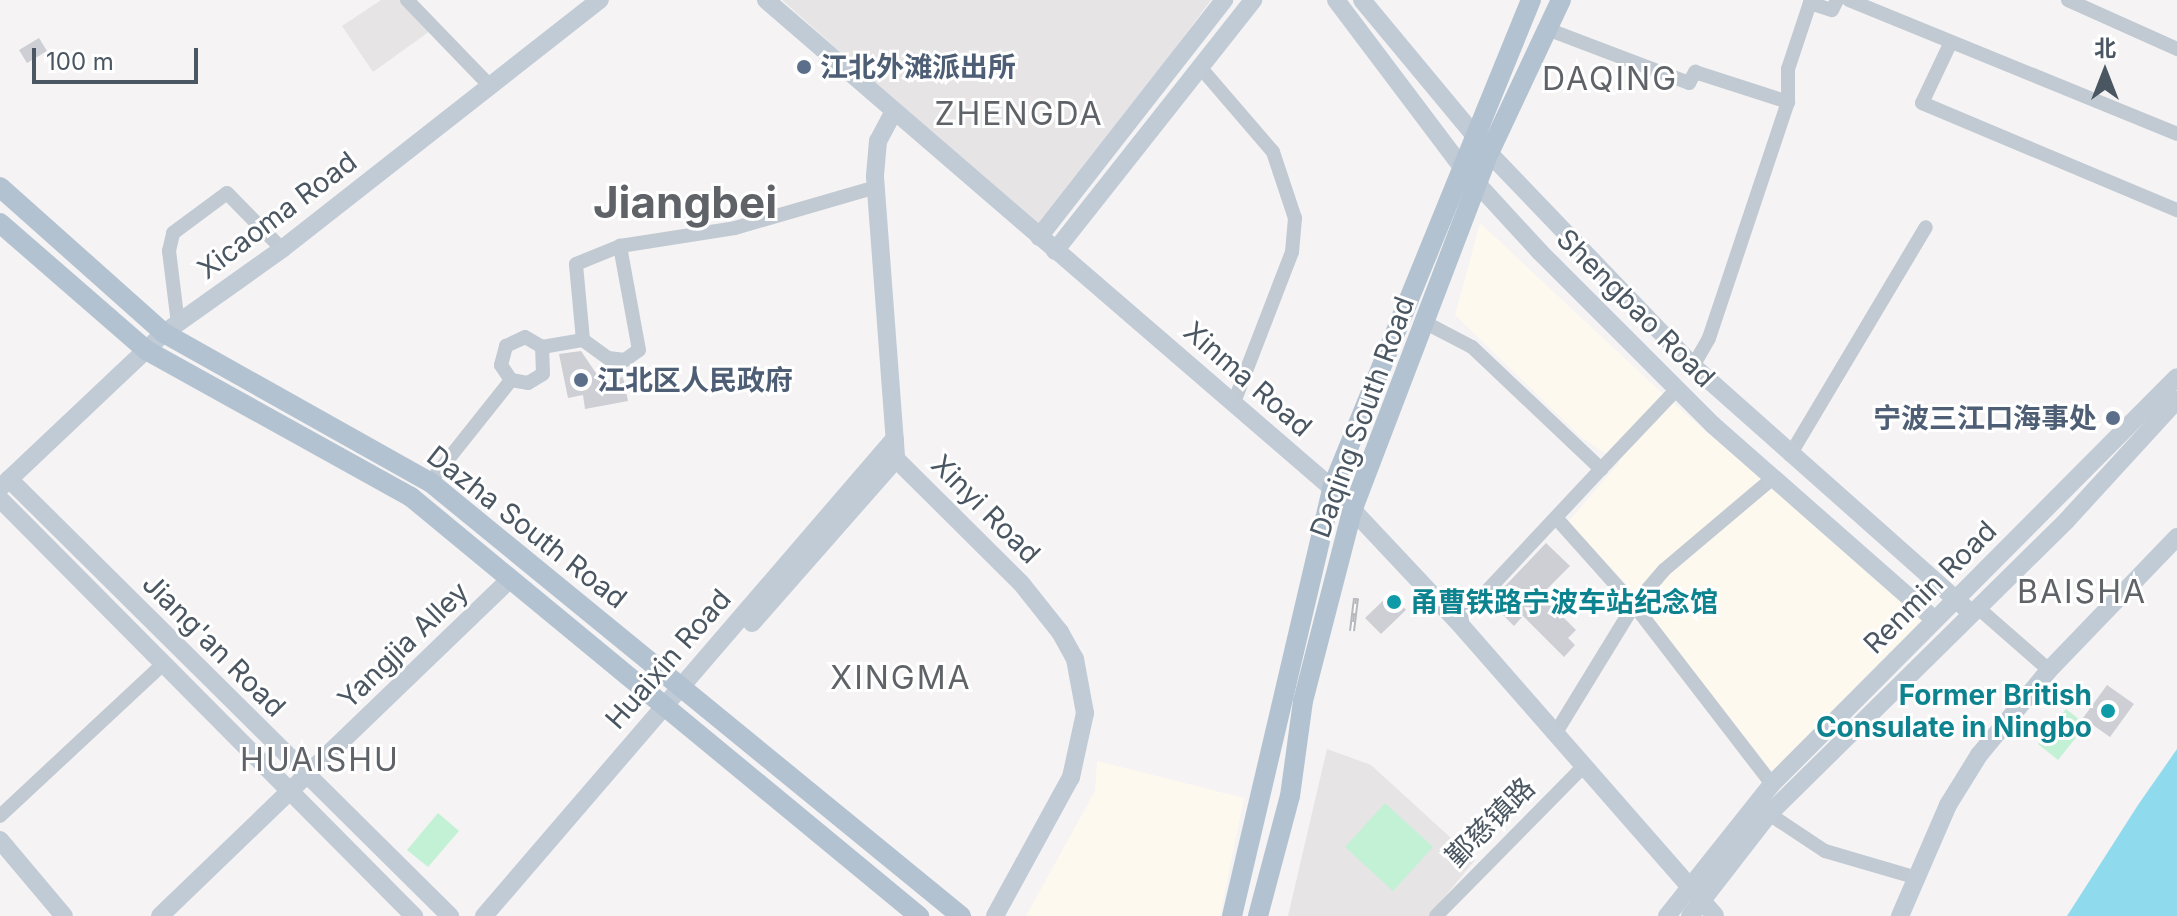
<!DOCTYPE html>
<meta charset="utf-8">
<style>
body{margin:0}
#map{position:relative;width:2177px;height:916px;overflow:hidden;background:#f5f3f3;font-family:Inter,"Noto Sans SC",sans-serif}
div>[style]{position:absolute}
.commercial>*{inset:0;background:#fdf9ef}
.education>*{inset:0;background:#e6e4e5}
.green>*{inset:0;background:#c3f1d5}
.water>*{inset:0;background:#90daee}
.building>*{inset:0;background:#cdcfd5}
.street>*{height:14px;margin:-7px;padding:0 7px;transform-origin:7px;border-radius:7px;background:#c1cad2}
.secondary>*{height:18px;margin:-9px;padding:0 9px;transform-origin:9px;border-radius:9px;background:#c1cbd6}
.primary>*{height:20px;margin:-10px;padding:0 10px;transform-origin:10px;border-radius:10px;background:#b3c2d1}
.rail>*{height:6px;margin-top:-3px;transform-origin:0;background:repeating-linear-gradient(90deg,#fff 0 9px,#b5b8bd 0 18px);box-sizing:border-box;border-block:2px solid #b5b8bd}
.dots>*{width:22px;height:22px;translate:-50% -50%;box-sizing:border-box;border:4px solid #fff;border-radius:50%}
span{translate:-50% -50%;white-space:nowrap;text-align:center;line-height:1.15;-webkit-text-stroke:6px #fff;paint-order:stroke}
.service-label{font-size:28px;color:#4e5e75;font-weight:700}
.left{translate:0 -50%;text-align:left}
.right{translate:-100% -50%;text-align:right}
.street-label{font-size:28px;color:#4a5661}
.culture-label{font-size:28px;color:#0d838f;font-weight:700}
.quarter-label{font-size:32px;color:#5f6368;letter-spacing:2px}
.town-label{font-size:44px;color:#5f6368;font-weight:700}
.north{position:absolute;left:2065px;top:32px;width:80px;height:80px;-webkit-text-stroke:6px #fff;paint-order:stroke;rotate:0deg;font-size:22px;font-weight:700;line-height:32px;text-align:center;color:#4a5661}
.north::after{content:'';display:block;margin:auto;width:28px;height:36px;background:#4a5661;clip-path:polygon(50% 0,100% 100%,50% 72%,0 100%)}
.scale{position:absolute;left:32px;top:48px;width:166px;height:36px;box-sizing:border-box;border:4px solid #4a5661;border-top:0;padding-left:10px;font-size:24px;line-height:28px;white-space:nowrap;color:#4a5661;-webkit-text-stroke:6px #fff;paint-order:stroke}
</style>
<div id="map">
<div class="commercial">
<div style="clip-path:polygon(1480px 223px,1665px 396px,1928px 623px,1773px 773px,1625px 583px,1568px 522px,1619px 463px,1580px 436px,1455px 315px)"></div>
<div style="clip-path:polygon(1097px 761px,1244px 798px,1220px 916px,1026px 916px,1095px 791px)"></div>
</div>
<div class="education">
<div style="clip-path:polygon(381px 0,403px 0,430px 31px,373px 72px,342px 26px)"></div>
<div style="clip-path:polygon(782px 0,1211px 0,1041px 230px)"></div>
<div style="clip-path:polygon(1327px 749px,1371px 765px,1475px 860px,1429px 916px,1288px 916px)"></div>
</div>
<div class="green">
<div style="clip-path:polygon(2066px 709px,2086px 725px,2058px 760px,2038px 744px)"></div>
<div style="clip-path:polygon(1385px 803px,1433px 847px,1393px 891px,1345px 847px)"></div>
<div style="clip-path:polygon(438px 813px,459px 831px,428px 867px,407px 850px)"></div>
</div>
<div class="water">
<div style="clip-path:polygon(2177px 749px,2177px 916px,2067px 916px,2138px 805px)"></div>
</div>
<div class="building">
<div style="clip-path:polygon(39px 38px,47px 51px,27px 63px,19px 50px)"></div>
<div style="clip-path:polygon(581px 351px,602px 382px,623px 377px,628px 401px,585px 409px,583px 395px,568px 398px,559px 354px)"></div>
<div style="clip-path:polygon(1546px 543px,1570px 566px,1541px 595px,1576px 630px,1568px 638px,1575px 645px,1564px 657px,1523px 616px,1514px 626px,1490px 602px)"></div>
<div style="clip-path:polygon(1391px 593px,1406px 610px,1381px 634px,1365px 618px)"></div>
<div style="clip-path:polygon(2107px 685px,2134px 704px,2110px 737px,2083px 718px)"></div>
</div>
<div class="street">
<div style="left:407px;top:0;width:118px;rotate:46deg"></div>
<div style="left:1849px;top:0;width:354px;rotate:22.2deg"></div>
<div style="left:2068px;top:0;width:120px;rotate:24.2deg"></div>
<div style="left:1547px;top:29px;width:152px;rotate:20.8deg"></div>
<div style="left:1689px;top:83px;width:13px;rotate:-61deg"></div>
<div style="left:1695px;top:72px;width:98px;rotate:17.9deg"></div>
<div style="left:1950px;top:44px;width:65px;rotate:115.4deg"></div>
<div style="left:1922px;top:103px;width:277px;rotate:22.8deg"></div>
<div style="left:1200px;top:67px;width:112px;rotate:49.3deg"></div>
<div style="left:1273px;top:152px;width:70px;rotate:71.6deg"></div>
<div style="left:1295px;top:218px;width:34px;rotate:95deg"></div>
<div style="left:1292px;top:252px;width:161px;rotate:111.1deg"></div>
<div style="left:1426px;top:323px;width:52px;rotate:27.6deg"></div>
<div style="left:1472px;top:347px;width:178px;rotate:43.4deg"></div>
<div style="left:1601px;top:469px;width:209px;rotate:133.1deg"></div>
<div style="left:178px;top:324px;width:74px;rotate:-97deg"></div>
<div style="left:169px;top:251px;width:18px;rotate:-77deg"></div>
<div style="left:173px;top:233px;width:67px;rotate:-36.5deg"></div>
<div style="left:227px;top:193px;width:78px;rotate:45.5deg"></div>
<div style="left:583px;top:340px;width:31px;rotate:36deg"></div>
<div style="left:608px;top:358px;width:17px;rotate:7deg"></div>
<div style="left:625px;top:360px;width:17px;rotate:-36deg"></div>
<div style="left:639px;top:350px;width:106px;rotate:-100.4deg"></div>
<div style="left:1693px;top:366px;width:32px;rotate:-60deg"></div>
<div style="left:1709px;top:338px;width:249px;rotate:-71.5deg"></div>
<div style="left:1788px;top:102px;width:33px;rotate:-90deg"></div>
<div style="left:1788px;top:69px;width:70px;rotate:-71.6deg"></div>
<div style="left:1810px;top:3px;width:23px;rotate:18deg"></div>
<div style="left:1832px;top:10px;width:11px;rotate:-63deg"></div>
<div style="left:511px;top:380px;width:17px;rotate:10deg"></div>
<div style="left:528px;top:383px;width:17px;rotate:-31deg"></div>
<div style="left:543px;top:374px;width:27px;rotate:-92deg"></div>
<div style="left:1790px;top:455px;width:265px;rotate:-59.2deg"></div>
<div style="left:1601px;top:469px;width:110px;rotate:-46.5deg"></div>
<div style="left:430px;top:482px;width:130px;rotate:-51.5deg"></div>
<div style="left:511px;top:380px;width:18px;rotate:-124deg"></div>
<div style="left:501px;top:365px;width:20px;rotate:-75deg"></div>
<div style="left:506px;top:346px;width:21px;rotate:-25deg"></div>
<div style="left:525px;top:337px;width:20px;rotate:30deg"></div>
<div style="left:542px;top:347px;width:42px;rotate:-9.7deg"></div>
<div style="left:583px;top:340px;width:76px;rotate:-95.3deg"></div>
<div style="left:576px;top:264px;width:48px;rotate:-22.2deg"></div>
<div style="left:620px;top:246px;width:116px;rotate:-8.9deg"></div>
<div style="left:735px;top:228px;width:147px;rotate:-16.2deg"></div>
<div style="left:1558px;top:520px;width:114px;rotate:48.2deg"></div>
<div style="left:1634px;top:605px;width:226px;rotate:52.4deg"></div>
<div style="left:1977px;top:607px;width:96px;rotate:41.2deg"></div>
<div style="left:1555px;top:734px;width:151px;rotate:-58.5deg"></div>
<div style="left:1634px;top:605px;width:46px;rotate:-49.4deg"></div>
<div style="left:1664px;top:570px;width:144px;rotate:-40.2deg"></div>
<div style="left:1769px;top:814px;width:67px;rotate:33.5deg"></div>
<div style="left:1825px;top:851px;width:93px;rotate:16.3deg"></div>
<div style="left:0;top:816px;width:221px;rotate:-43deg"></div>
<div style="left:1436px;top:916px;width:209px;rotate:-45.4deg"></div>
</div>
<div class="secondary">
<div style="left:766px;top:0;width:747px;rotate:40.77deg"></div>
<div style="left:1332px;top:488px;width:184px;rotate:46.8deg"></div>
<div style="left:1458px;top:622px;width:390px;rotate:48.8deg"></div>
<div style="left:1336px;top:0;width:208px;rotate:53deg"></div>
<div style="left:1461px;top:166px;width:117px;rotate:47.4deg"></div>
<div style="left:1540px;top:252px;width:245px;rotate:45deg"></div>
<div style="left:1713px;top:425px;width:295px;rotate:41.3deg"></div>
<div style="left:1362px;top:0;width:199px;rotate:50.3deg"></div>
<div style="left:1489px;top:153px;width:295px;rotate:46.2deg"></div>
<div style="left:1693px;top:366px;width:372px;rotate:41.6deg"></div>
<div style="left:893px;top:113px;width:32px;rotate:118deg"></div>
<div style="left:878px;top:141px;width:36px;rotate:95deg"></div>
<div style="left:875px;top:177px;width:283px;rotate:85.7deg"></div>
<div style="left:896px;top:459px;width:176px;rotate:44.8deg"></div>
<div style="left:1021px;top:583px;width:63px;rotate:51.5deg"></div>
<div style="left:1060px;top:632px;width:31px;rotate:61deg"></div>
<div style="left:1075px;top:659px;width:55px;rotate:79.5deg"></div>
<div style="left:1085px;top:713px;width:66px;rotate:102.3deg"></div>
<div style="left:1071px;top:777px;width:158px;rotate:118.7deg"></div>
<div style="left:1039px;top:237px;width:301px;rotate:-52deg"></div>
<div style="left:1055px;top:251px;width:320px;rotate:-51.7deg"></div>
<div style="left:9px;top:479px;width:621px;rotate:44.74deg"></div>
<div style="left:0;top:488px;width:226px;rotate:-43.4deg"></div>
<div style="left:164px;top:333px;width:145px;rotate:-35.4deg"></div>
<div style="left:282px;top:249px;width:404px;rotate:-38.1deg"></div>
<div style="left:0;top:499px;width:588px;rotate:45.21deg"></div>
<div style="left:752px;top:623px;width:218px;rotate:-48.7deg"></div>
<div style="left:0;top:840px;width:99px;rotate:49.9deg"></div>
<div style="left:160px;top:916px;width:486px;rotate:-43.9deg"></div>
<div style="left:484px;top:916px;width:630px;rotate:-49.31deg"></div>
<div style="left:1667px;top:916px;width:169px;rotate:-51.5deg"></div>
<div style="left:1772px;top:784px;width:574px;rotate:-45.14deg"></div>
<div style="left:1690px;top:916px;width:129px;rotate:-52.2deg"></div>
<div style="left:1769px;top:814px;width:419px;rotate:-44.6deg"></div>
<div style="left:2067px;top:520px;width:163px;rotate:-47.5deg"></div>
<div style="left:1900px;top:916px;width:121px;rotate:-66.6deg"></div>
<div style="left:1948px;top:805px;width:59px;rotate:-58.2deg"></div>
<div style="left:1979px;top:755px;width:110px;rotate:-50.5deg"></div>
<div style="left:2049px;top:670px;width:185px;rotate:-46.1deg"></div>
</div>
<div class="primary">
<div style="left:0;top:187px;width:220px;rotate:41.7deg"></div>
<div style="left:164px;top:333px;width:305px;rotate:29.3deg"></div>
<div style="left:430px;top:482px;width:686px;rotate:39.26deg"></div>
<div style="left:0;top:223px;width:194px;rotate:41deg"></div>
<div style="left:146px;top:350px;width:303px;rotate:29deg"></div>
<div style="left:411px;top:497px;width:659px;rotate:39.52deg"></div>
<div style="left:1232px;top:916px;width:440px;rotate:-76.8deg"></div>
<div style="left:1332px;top:488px;width:527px;rotate:-67.82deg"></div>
<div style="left:1258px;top:916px;width:124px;rotate:-75.1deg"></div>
<div style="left:1290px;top:796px;width:96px;rotate:-82.2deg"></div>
<div style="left:1303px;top:701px;width:196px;rotate:-75.5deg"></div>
<div style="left:1352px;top:511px;width:383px;rotate:-69.1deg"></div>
<div style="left:1489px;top:153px;width:169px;rotate:-64.8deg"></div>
</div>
<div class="rail">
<div style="left:1352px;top:631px;width:33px;rotate:-83deg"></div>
</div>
<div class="dots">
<div style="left:804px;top:67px;background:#5c6f8a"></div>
<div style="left:581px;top:380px;background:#5c6f8a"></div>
<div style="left:2113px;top:418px;background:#5c6f8a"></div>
<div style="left:1394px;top:602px;background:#0f9aa8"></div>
<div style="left:2108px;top:711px;background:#0f9aa8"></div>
</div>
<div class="service-label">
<span class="left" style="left:820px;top:67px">江北外滩派出所</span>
<span class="left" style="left:597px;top:380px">江北区人民政府</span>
<span class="right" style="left:2097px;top:418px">宁波三江口海事处</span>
</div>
<div class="street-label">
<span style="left:277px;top:215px;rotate:-37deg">Xicaoma Road</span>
<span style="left:1636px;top:308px;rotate:45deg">Shengbao Road</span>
<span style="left:1248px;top:379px;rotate:41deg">Xinma Road</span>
<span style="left:1362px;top:417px;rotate:-70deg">Daqing South Road</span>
<span style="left:986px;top:509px;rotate:45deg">Xinyi Road</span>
<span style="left:527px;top:527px;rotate:38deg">Dazha South Road</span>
<span style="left:1930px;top:587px;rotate:-45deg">Renmin Road</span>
<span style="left:214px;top:645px;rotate:45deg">Jiang'an Road</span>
<span style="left:403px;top:645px;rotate:-44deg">Yangjia Alley</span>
<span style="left:668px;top:659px;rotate:-49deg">Huaixin Road</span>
<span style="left:1490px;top:822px;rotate:-45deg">鄞慈镇路</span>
</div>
<div class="culture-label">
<span class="left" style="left:1410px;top:602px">甬曹铁路宁波车站纪念馆</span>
<span class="right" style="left:2092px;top:711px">Former British<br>Consulate in Ningbo</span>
</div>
<div class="quarter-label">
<span style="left:1610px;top:79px">DAQING</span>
<span style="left:1019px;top:114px">ZHENGDA</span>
<span style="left:2082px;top:592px">BAISHA</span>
<span style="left:901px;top:678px">XINGMA</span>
<span style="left:320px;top:760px">HUAISHU</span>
</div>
<div class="town-label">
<span style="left:685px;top:202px">Jiangbei</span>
</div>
<div class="north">北</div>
<div class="scale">100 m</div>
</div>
